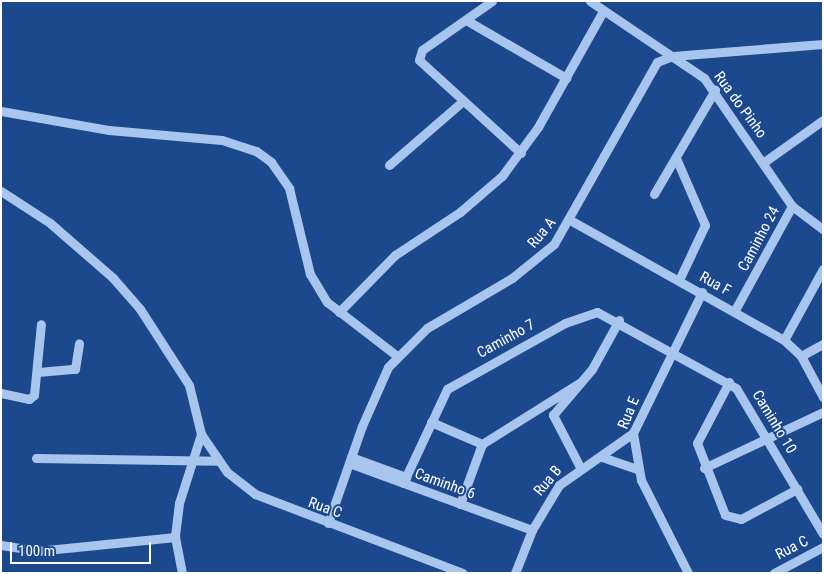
<!DOCTYPE html>
<style>
body{margin:0}
#map{position:relative;width:824px;height:574px;overflow:hidden;background:#1c498d;font-family:"Roboto Condensed",sans-serif}
div>[style]{position:absolute}
.minor>*{height:9px;margin:-4.5px;padding:0 4.5px;transform-origin:4.5px;border-radius:4.5px;background:#a8c5ed}
span{translate:-50% -50%;white-space:nowrap;text-align:center;line-height:1.15;-webkit-text-stroke:4px #1c498d;paint-order:stroke}
.street-label{font-size:15px;color:#fff}
.frame{position:absolute;inset:0;border:2px solid #fff;pointer-events:none}
.scale{position:absolute;left:10px;top:542px;width:141px;height:22px;box-sizing:border-box;border:2px solid #fff;border-top:0;padding-left:6px;font-size:15px;line-height:18px;white-space:nowrap;color:#fff;-webkit-text-stroke:4px #1c498d;paint-order:stroke}
</style>
<div id="map">
<div class="minor">
<div style="left:492px;top:1px;width:85px;rotate:145deg"></div>
<div style="left:422px;top:50px;width:10px;rotate:107deg"></div>
<div style="left:419px;top:60px;width:138px;rotate:42.4deg"></div>
<div style="left:590px;top:1px;width:138px;rotate:34deg"></div>
<div style="left:704px;top:78px;width:155px;rotate:55.5deg"></div>
<div style="left:792px;top:206px;width:39px;rotate:37deg"></div>
<div style="left:466px;top:20px;width:116px;rotate:30.1deg"></div>
<div style="left:1px;top:111px;width:110px;rotate:10deg"></div>
<div style="left:109px;top:130px;width:113px;rotate:5.1deg"></div>
<div style="left:222px;top:140px;width:36px;rotate:18deg"></div>
<div style="left:256px;top:151px;width:19px;rotate:36deg"></div>
<div style="left:271px;top:162px;width:32px;rotate:55deg"></div>
<div style="left:289px;top:188px;width:89px;rotate:76.3deg"></div>
<div style="left:310px;top:274px;width:33px;rotate:59deg"></div>
<div style="left:327px;top:302px;width:88px;rotate:37.6deg"></div>
<div style="left:676px;top:158px;width:73px;rotate:66.6deg"></div>
<div style="left:705px;top:225px;width:61px;rotate:115.3deg"></div>
<div style="left:764px;top:162px;width:72px;rotate:-35.4deg"></div>
<div style="left:389px;top:165px;width:98px;rotate:-40.9deg"></div>
<div style="left:1px;top:191px;width:59px;rotate:33.1deg"></div>
<div style="left:50px;top:223px;width:84px;rotate:41.1deg"></div>
<div style="left:113px;top:278px;width:41px;rotate:48.9deg"></div>
<div style="left:140px;top:309px;width:90px;rotate:57.2deg"></div>
<div style="left:189px;top:385px;width:50px;rotate:76.2deg"></div>
<div style="left:201px;top:434px;width:72px;rotate:107.7deg"></div>
<div style="left:179px;top:503px;width:34px;rotate:97deg"></div>
<div style="left:175px;top:537px;width:37px;rotate:79deg"></div>
<div style="left:654px;top:194px;width:121px;rotate:-59.6deg"></div>
<div style="left:570px;top:220px;width:245px;rotate:29.3deg"></div>
<div style="left:784px;top:340px;width:23px;rotate:43deg"></div>
<div style="left:801px;top:356px;width:47px;rotate:61.8deg"></div>
<div style="left:735px;top:310px;width:119px;rotate:-61.3deg"></div>
<div style="left:339px;top:312px;width:80px;rotate:-45.5deg"></div>
<div style="left:395px;top:255px;width:78px;rotate:-33.5deg"></div>
<div style="left:460px;top:212px;width:55px;rotate:-40.6deg"></div>
<div style="left:502px;top:176px;width:61px;rotate:-53.7deg"></div>
<div style="left:538px;top:127px;width:133px;rotate:-60.7deg"></div>
<div style="left:784px;top:340px;width:81px;rotate:-61.2deg"></div>
<div style="left:801px;top:356px;width:25px;rotate:-29deg"></div>
<div style="left:38px;top:372px;width:37px;rotate:-5deg"></div>
<div style="left:75px;top:369px;width:26px;rotate:-81deg"></div>
<div style="left:729px;top:382px;width:69px;rotate:117.7deg"></div>
<div style="left:697px;top:443px;width:77px;rotate:68.7deg"></div>
<div style="left:725px;top:515px;width:16px;rotate:14deg"></div>
<div style="left:741px;top:519px;width:64px;rotate:-28.2deg"></div>
<div style="left:1px;top:393px;width:29px;rotate:12deg"></div>
<div style="left:29px;top:399px;width:6px;rotate:-39deg"></div>
<div style="left:34px;top:395px;width:71px;rotate:-84.4deg"></div>
<div style="left:431px;top:422px;width:56px;rotate:23.3deg"></div>
<div style="left:201px;top:434px;width:46px;rotate:55.6deg"></div>
<div style="left:227px;top:472px;width:36px;rotate:38deg"></div>
<div style="left:255px;top:494px;width:222px;rotate:20.8deg"></div>
<div style="left:351px;top:457px;width:59px;rotate:20deg"></div>
<div style="left:602px;top:457px;width:37px;rotate:19deg"></div>
<div style="left:36px;top:458px;width:181px;rotate:0.9deg"></div>
<div style="left:349px;top:463px;width:195px;rotate:20.1deg"></div>
<div style="left:580px;top:467px;width:59px;rotate:-117.4deg"></div>
<div style="left:553px;top:415px;width:60px;rotate:-49.7deg"></div>
<div style="left:592px;top:369px;width:56px;rotate:-61.1deg"></div>
<div style="left:704px;top:468px;width:132px;rotate:-25.2deg"></div>
<div style="left:403px;top:483px;width:104px;rotate:-64.9deg"></div>
<div style="left:447px;top:389px;width:135px;rotate:-29.2deg"></div>
<div style="left:565px;top:323px;width:34px;rotate:-19deg"></div>
<div style="left:597px;top:312px;width:158px;rotate:28.7deg"></div>
<div style="left:736px;top:388px;width:170px;rotate:59.2deg"></div>
<div style="left:460px;top:504px;width:64px;rotate:-69.9deg"></div>
<div style="left:482px;top:444px;width:117px;rotate:-32.1deg"></div>
<div style="left:328px;top:523px;width:103px;rotate:-70.7deg"></div>
<div style="left:362px;top:426px;width:64px;rotate:-66.2deg"></div>
<div style="left:388px;top:367px;width:55px;rotate:-45deg"></div>
<div style="left:427px;top:328px;width:99px;rotate:-30.5deg"></div>
<div style="left:512px;top:278px;width:54px;rotate:-39deg"></div>
<div style="left:554px;top:244px;width:209px;rotate:-60.5deg"></div>
<div style="left:657px;top:62px;width:17px;rotate:-21deg"></div>
<div style="left:673px;top:56px;width:150px;rotate:-4.6deg"></div>
<div style="left:1px;top:545px;width:36px;rotate:9deg"></div>
<div style="left:37px;top:551px;width:139px;rotate:-5.8deg"></div>
<div style="left:515px;top:573px;width:46px;rotate:-68.4deg"></div>
<div style="left:532px;top:530px;width:52px;rotate:-59deg"></div>
<div style="left:559px;top:485px;width:90px;rotate:-35.1deg"></div>
<div style="left:688px;top:573px;width:104px;rotate:-116.8deg"></div>
<div style="left:641px;top:480px;width:48px;rotate:-99.7deg"></div>
<div style="left:633px;top:433px;width:157px;rotate:-63.9deg"></div>
<div style="left:774px;top:573px;width:55px;rotate:-28deg"></div>
</div>
<div class="street-label">
<span style="left:740px;top:105px;rotate:54deg">Rua do Pinho</span>
<span style="left:542px;top:233px;rotate:-50deg">Rua A</span>
<span style="left:759px;top:239px;rotate:-62deg">Caminho 24</span>
<span style="left:715px;top:284px;rotate:29deg">Rua F</span>
<span style="left:506px;top:339px;rotate:-29deg">Caminho 7</span>
<span style="left:629px;top:413px;rotate:-68deg">Rua E</span>
<span style="left:774px;top:422px;rotate:59deg">Caminho 10</span>
<span style="left:548px;top:481px;rotate:-50deg">Rua B</span>
<span style="left:445px;top:484px;rotate:20deg">Caminho 6</span>
<span style="left:325px;top:508px;rotate:20deg">Rua C</span>
<span style="left:792px;top:548px;rotate:-27deg">Rua C</span>
</div>
<div class="frame"></div>
<div class="scale">100 m</div>
</div>
